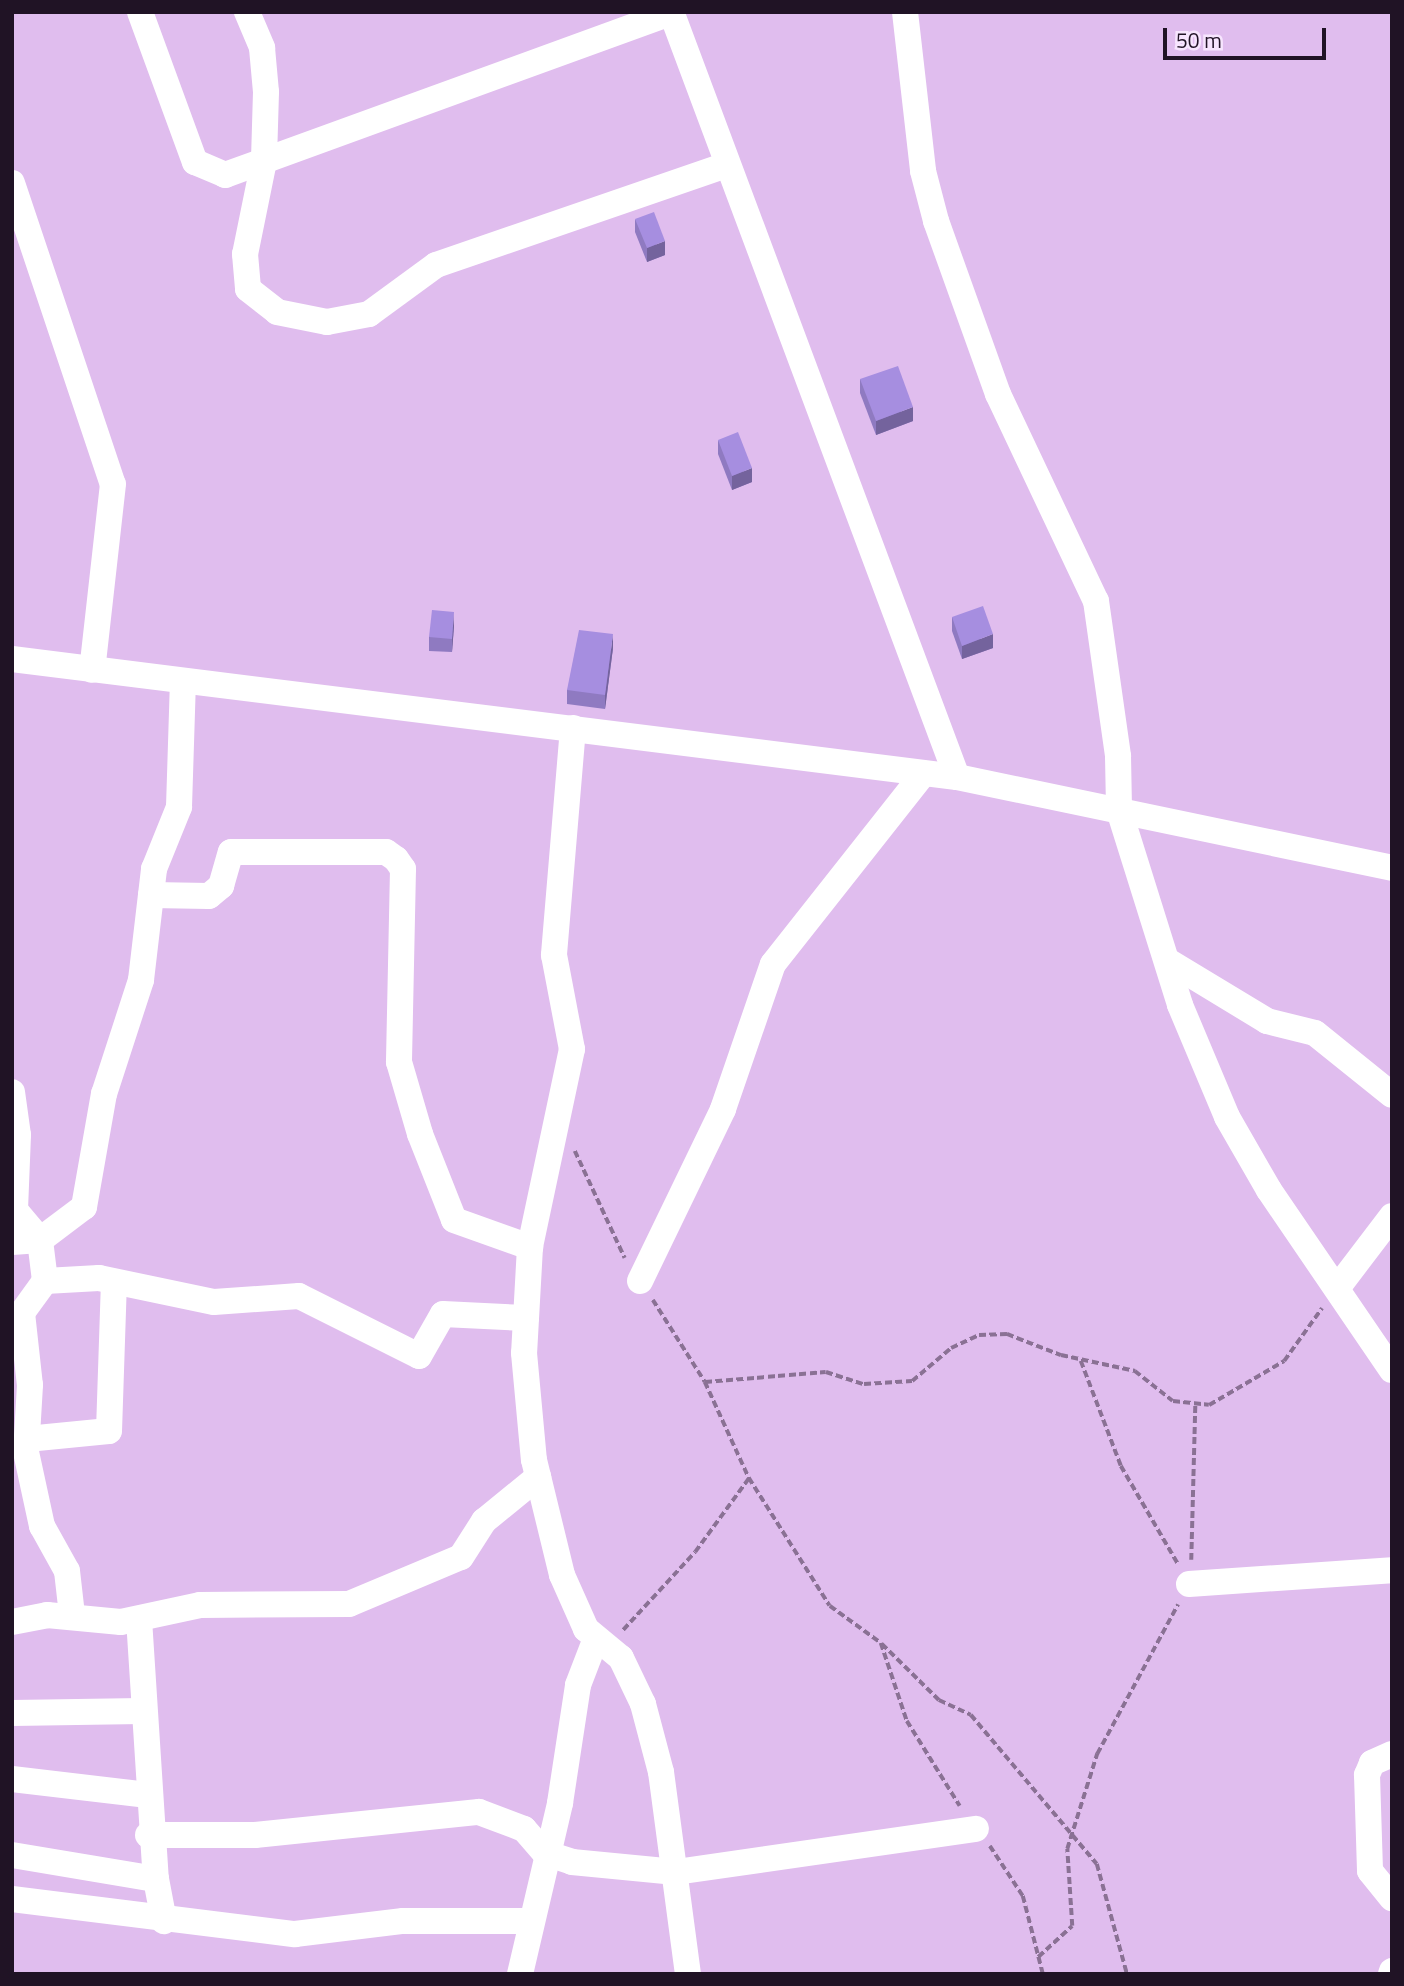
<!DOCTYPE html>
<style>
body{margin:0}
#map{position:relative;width:1404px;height:1986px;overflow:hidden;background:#e0bdee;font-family:"Titillium Web",sans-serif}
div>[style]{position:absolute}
.path>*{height:3.5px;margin-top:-1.75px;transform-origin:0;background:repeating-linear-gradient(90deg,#8a7194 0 7px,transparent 0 10.5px)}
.minor>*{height:26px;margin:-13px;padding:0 13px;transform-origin:13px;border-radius:13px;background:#fff}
.wall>*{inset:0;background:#8f7ac1}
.shaded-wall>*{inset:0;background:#74639d}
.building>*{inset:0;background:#a68ee0}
span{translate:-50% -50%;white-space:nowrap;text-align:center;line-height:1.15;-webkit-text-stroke:5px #f7e5fe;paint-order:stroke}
.frame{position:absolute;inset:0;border:14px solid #201325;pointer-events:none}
.scale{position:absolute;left:1163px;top:28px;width:163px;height:32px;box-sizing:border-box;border:4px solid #201325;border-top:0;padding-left:9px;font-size:21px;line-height:24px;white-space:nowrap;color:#201325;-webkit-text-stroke:5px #f7e5fe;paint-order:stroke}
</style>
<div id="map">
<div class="path">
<div style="left:575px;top:1151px;width:118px;rotate:65deg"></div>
<div style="left:653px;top:1300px;width:97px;rotate:57.6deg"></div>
<div style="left:705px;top:1382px;width:106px;rotate:65.4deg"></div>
<div style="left:749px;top:1478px;width:151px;rotate:57.7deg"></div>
<div style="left:830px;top:1606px;width:63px;rotate:36deg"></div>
<div style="left:881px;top:1643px;width:82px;rotate:71.6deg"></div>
<div style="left:907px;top:1721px;width:100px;rotate:58.1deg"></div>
<div style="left:1081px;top:1361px;width:112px;rotate:69.1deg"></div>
<div style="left:1121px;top:1466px;width:113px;rotate:59.8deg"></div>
<div style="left:705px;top:1382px;width:121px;rotate:-4.7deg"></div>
<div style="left:826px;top:1372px;width:40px;rotate:18deg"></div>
<div style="left:864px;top:1384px;width:48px;rotate:-3.6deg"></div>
<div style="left:912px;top:1381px;width:51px;rotate:-40.2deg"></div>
<div style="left:951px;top:1348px;width:31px;rotate:-25deg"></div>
<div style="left:979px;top:1335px;width:28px;rotate:-2deg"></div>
<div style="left:1007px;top:1334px;width:58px;rotate:21.3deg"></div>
<div style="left:1061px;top:1355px;width:76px;rotate:12.2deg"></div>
<div style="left:1135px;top:1371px;width:48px;rotate:38.3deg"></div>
<div style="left:1173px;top:1401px;width:36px;rotate:6deg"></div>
<div style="left:1209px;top:1405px;width:87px;rotate:-30.4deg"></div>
<div style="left:1284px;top:1361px;width:65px;rotate:-54.4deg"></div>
<div style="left:1191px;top:1560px;width:155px;rotate:-88.5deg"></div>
<div style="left:623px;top:1630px;width:106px;rotate:-47.3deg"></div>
<div style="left:695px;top:1552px;width:92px;rotate:-53.9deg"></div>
<div style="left:882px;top:1644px;width:80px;rotate:44.5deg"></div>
<div style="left:939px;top:1700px;width:35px;rotate:25deg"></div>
<div style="left:971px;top:1715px;width:195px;rotate:49.8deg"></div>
<div style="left:1097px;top:1864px;width:114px;rotate:74.7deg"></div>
<div style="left:990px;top:1846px;width:60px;rotate:56.6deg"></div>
<div style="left:1023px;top:1896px;width:81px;rotate:75.6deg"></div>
<div style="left:1038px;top:1957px;width:46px;rotate:-42.4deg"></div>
<div style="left:1072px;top:1926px;width:77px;rotate:-93.7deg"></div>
<div style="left:1067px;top:1849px;width:100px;rotate:-72.5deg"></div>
<div style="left:1097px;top:1754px;width:170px;rotate:-61.6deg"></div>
</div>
<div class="minor">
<div style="left:140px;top:12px;width:160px;rotate:69.9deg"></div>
<div style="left:195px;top:162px;width:33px;rotate:23deg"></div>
<div style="left:225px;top:175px;width:476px;rotate:-20deg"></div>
<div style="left:247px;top:12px;width:39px;rotate:67deg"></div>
<div style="left:262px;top:48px;width:44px;rotate:84.8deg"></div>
<div style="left:266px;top:92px;width:69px;rotate:91.7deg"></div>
<div style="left:264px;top:161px;width:95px;rotate:101.5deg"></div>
<div style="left:245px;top:254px;width:35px;rotate:85deg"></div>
<div style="left:248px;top:289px;width:37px;rotate:38deg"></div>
<div style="left:277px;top:312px;width:51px;rotate:11.3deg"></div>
<div style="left:327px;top:322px;width:43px;rotate:-10.8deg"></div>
<div style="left:369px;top:314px;width:83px;rotate:-36.2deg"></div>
<div style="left:436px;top:265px;width:308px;rotate:-19deg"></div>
<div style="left:905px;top:12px;width:160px;rotate:83.5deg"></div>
<div style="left:923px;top:171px;width:52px;rotate:75.4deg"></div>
<div style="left:936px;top:221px;width:184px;rotate:70.3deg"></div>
<div style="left:998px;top:394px;width:229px;rotate:64.7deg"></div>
<div style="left:1096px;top:601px;width:157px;rotate:81.9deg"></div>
<div style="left:1118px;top:756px;width:54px;rotate:88.9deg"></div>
<div style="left:1119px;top:810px;width:204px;rotate:72.6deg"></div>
<div style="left:1180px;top:1005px;width:121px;rotate:67.2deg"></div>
<div style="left:1227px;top:1117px;width:84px;rotate:60.1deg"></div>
<div style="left:1269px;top:1190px;width:218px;rotate:55.7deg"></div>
<div style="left:672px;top:14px;width:814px;rotate:69.52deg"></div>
<div style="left:12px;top:183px;width:317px;rotate:71.5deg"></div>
<div style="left:113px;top:484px;width:187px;rotate:96.4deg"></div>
<div style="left:12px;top:659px;width:952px;rotate:7.12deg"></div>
<div style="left:957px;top:777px;width:444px;rotate:11.8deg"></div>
<div style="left:573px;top:728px;width:228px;rotate:94.8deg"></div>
<div style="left:554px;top:955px;width:96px;rotate:79.2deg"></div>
<div style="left:572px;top:1049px;width:202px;rotate:102deg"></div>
<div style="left:530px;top:1247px;width:106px;rotate:93.2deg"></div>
<div style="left:524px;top:1353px;width:107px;rotate:84.7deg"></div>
<div style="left:534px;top:1460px;width:118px;rotate:76.3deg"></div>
<div style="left:562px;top:1575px;width:59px;rotate:66deg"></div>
<div style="left:586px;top:1629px;width:45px;rotate:39.6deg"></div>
<div style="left:621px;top:1658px;width:51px;rotate:64.4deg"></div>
<div style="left:643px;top:1704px;width:70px;rotate:75.2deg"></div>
<div style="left:661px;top:1772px;width:204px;rotate:82.4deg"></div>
<div style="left:151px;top:895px;width:58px;rotate:1deg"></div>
<div style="left:209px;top:896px;width:16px;rotate:-40deg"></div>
<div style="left:221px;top:886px;width:35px;rotate:-74deg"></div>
<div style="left:231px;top:852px;width:155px"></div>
<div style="left:386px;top:852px;width:12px;rotate:35deg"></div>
<div style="left:396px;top:859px;width:12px;rotate:55deg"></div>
<div style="left:403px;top:869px;width:193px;rotate:91.2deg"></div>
<div style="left:399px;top:1062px;width:75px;rotate:73.7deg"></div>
<div style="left:420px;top:1134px;width:92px;rotate:68.4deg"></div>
<div style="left:454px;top:1220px;width:81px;rotate:19.6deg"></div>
<div style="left:1168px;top:961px;width:116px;rotate:31.2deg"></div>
<div style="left:1267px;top:1021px;width:49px;rotate:14deg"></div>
<div style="left:1315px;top:1033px;width:99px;rotate:38.8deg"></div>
<div style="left:12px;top:1092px;width:43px;rotate:82.1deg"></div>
<div style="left:18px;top:1135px;width:75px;rotate:92.3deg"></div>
<div style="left:15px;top:1210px;width:39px;rotate:50deg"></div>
<div style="left:40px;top:1240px;width:41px;rotate:83deg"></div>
<div style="left:45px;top:1281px;width:39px;rotate:126deg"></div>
<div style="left:22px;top:1313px;width:72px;rotate:83.7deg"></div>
<div style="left:30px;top:1385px;width:67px;rotate:93.4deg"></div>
<div style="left:26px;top:1452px;width:76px;rotate:77.8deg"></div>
<div style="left:42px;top:1526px;width:51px;rotate:60.9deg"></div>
<div style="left:67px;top:1571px;width:44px;rotate:83.5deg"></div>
<div style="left:12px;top:1242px;width:28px;rotate:-4deg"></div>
<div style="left:40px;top:1240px;width:55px;rotate:-36.9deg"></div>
<div style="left:84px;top:1207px;width:115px;rotate:-80deg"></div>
<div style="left:104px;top:1094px;width:120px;rotate:-72deg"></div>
<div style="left:141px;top:980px;width:112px;rotate:-83.3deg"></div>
<div style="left:154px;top:869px;width:67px;rotate:-68deg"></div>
<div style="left:179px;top:807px;width:126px;rotate:-88.2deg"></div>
<div style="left:45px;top:1281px;width:54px;rotate:-3.2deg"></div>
<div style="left:99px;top:1278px;width:117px;rotate:11.8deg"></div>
<div style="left:214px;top:1302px;width:85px;rotate:-4deg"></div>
<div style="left:299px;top:1296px;width:134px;rotate:26.6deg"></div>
<div style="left:419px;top:1356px;width:48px;rotate:-60.3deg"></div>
<div style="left:443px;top:1314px;width:83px;rotate:2.8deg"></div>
<div style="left:640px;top:1281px;width:191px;rotate:-64.2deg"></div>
<div style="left:723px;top:1109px;width:153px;rotate:-71deg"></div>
<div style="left:773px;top:964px;width:243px;rotate:-51.7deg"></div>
<div style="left:1338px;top:1287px;width:89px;rotate:-52.7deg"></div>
<div style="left:27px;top:1439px;width:82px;rotate:-5.6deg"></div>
<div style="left:109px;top:1431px;width:149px;rotate:-88.1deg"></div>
<div style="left:1189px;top:1584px;width:203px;rotate:-3.9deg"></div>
<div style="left:139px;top:1619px;width:261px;rotate:86.3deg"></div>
<div style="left:12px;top:1622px;width:36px;rotate:-11deg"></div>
<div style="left:47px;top:1615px;width:74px;rotate:5.4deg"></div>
<div style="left:121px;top:1622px;width:81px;rotate:-12.1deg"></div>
<div style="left:200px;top:1605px;width:149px;rotate:-0.4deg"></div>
<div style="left:349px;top:1604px;width:121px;rotate:-22.8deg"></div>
<div style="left:461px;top:1557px;width:43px;rotate:-57.4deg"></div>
<div style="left:484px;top:1521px;width:70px;rotate:-39.2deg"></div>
<div style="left:12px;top:1713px;width:130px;rotate:-0.9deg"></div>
<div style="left:1392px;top:1754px;width:22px;rotate:156deg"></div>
<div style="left:1372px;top:1763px;width:13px;rotate:113deg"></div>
<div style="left:1367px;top:1775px;width:96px;rotate:88.2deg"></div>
<div style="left:1370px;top:1871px;width:35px;rotate:51deg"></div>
<div style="left:12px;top:1779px;width:137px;rotate:6.7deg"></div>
<div style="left:148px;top:1835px;width:107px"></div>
<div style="left:255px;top:1835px;width:225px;rotate:-5.9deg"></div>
<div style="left:479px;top:1812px;width:48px;rotate:20.7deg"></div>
<div style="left:524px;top:1829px;width:32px;rotate:49deg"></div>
<div style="left:545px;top:1853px;width:28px;rotate:18deg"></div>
<div style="left:572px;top:1862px;width:104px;rotate:5.5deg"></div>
<div style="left:676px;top:1872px;width:303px;rotate:-8.2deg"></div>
<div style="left:12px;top:1855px;width:146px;rotate:9.5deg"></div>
<div style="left:156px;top:1879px;width:43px;rotate:79.2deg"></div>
<div style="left:12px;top:1899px;width:285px;rotate:7.1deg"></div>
<div style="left:295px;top:1934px;width:109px;rotate:-6.9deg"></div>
<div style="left:403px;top:1921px;width:126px"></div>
<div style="left:520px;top:1974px;width:176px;rotate:-76.8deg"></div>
<div style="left:560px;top:1803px;width:119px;rotate:-81.3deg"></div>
<div style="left:578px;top:1685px;width:50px;rotate:-69deg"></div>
<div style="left:1391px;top:1974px;width:3px;rotate:-72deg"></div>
</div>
<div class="wall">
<div style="clip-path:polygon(635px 219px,665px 255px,647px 262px,635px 232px)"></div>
<div style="clip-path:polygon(860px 379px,913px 421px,876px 435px,860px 393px)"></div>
<div style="clip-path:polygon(718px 440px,752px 482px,732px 490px,718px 454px)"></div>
<div style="clip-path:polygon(952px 617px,993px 648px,962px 659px,952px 631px)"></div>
<div style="clip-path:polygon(454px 626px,452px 652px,429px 651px,429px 637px)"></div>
<div style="clip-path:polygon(613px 648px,605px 709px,567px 704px,567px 690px)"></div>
</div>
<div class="shaded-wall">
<div style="clip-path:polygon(665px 241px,665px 255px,647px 262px,647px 248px)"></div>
<div style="clip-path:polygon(913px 407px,913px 421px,876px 435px,876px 421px)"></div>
<div style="clip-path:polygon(752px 468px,752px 482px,732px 490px,732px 476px)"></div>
<div style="clip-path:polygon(454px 612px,454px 626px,452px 652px,452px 639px)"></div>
<div style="clip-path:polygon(613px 634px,613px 648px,605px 709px,605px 695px)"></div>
<div style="clip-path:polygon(993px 634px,993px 648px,962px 659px,962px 646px)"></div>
</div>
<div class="building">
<div style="clip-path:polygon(654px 212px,665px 241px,647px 248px,635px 219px)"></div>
<div style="clip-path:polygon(898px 366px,913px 407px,876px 421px,860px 379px)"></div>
<div style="clip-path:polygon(738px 432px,752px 468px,732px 476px,718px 440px)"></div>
<div style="clip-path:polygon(983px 606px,993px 634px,962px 646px,952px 617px)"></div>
<div style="clip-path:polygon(432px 610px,454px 612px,452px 639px,429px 637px)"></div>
<div style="clip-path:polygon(579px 630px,613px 634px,605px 695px,567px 690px)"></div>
</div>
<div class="frame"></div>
<div class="scale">50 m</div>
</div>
